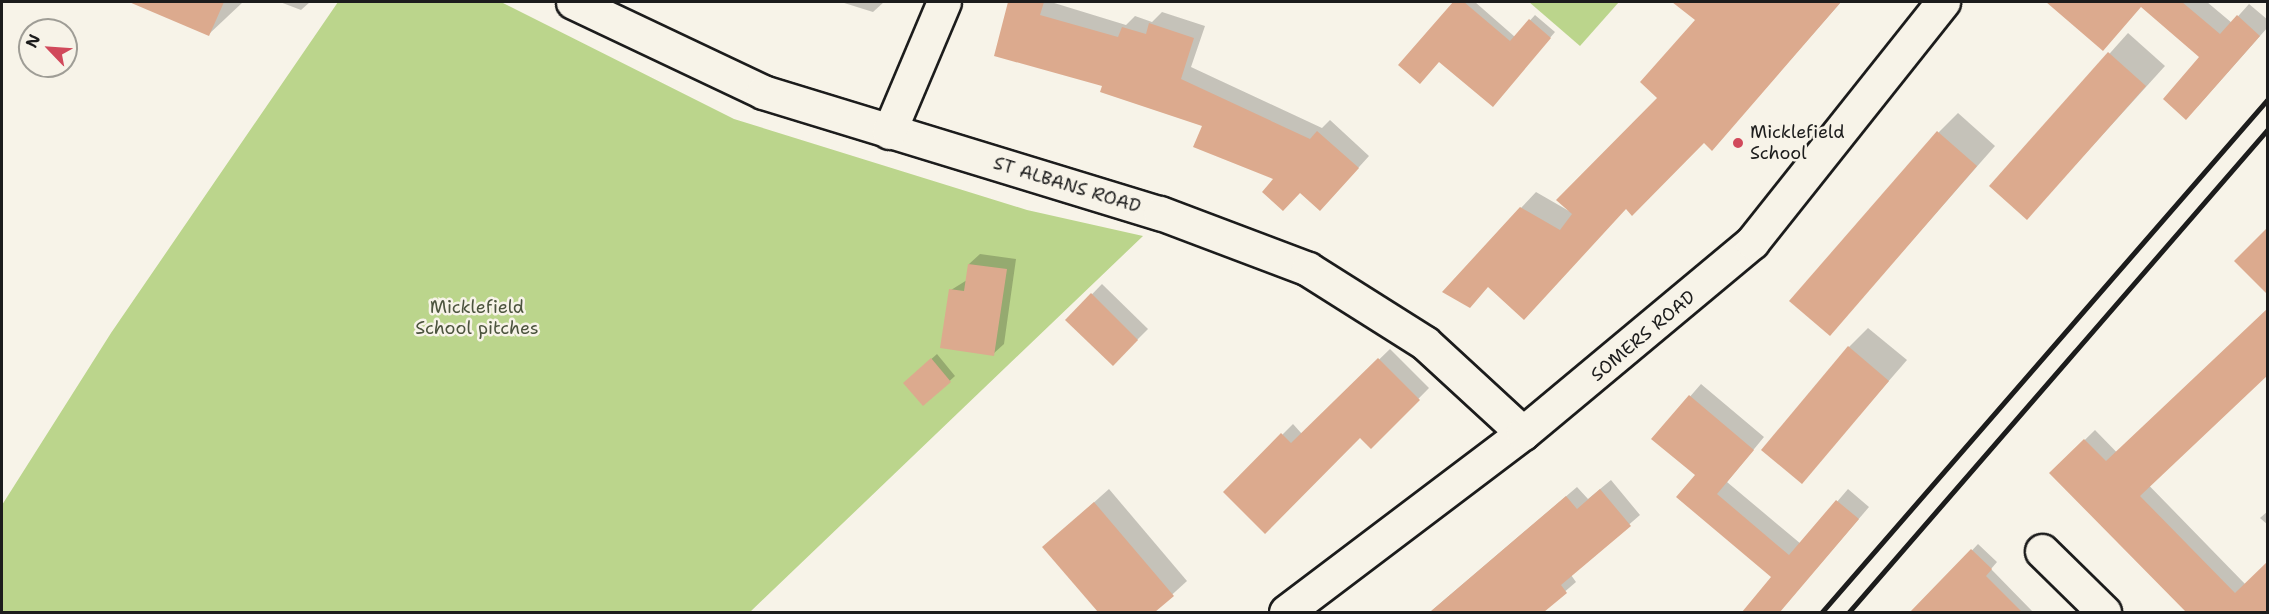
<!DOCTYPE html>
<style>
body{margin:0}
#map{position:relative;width:2269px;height:614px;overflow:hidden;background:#f7f3e8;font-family:"Shantell Sans",sans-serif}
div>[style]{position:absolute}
.green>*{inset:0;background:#bbd58c}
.shadow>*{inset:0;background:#0003}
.building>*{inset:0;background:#dcaa8e}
.roads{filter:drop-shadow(2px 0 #1c1c1c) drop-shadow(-2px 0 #1c1c1c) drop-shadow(0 2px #1c1c1c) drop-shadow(0 -2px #1c1c1c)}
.street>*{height:33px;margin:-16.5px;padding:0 16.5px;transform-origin:16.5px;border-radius:16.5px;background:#f7f3e8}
.rail>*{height:4.5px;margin:-2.25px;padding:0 2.25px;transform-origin:2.25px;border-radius:2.25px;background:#1c1c1c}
.dots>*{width:16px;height:16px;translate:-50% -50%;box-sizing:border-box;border:3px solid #f7f3e8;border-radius:50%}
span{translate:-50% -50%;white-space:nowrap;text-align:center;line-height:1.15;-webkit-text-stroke:5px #f7f3e8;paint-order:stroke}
.poi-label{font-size:18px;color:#1c1c1c}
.left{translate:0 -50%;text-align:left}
.street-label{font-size:18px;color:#1c1c1c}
.park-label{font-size:18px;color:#4c543e}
.frame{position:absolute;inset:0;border:3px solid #1c1c1c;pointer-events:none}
.north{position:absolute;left:18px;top:18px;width:60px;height:60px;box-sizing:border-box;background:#f7f3e8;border:2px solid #9f9d96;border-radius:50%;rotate:295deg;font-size:16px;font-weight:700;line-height:24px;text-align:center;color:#1c1c1c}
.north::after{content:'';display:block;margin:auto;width:21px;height:27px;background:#d1495b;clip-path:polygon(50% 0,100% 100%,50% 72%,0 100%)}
</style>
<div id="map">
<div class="green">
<div style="clip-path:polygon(338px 2px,501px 2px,734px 119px,1027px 210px,1143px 236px,750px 612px,2px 612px,2px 505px,111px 333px)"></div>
<div style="clip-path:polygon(1529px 2px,1619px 2px,1580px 46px)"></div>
</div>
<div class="shadow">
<div style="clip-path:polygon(178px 2px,177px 2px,243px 2px,209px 34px)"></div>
<div style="clip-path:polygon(280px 2px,310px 2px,301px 10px)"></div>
<div style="clip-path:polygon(841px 2px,884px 2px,873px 12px)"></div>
<div style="clip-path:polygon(1010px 2px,1051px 2px,1126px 25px,1135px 16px,1152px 22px,1162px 12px,1205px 26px,1191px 67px,1322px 128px,1330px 120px,1369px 156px,1331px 198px,1301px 192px,1204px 125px,1104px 85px,995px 55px)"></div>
<div style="clip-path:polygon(1455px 2px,1475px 2px,1515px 37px,1535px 15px,1555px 32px,1497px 100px,1440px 60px,1401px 65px)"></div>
<div style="clip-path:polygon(1675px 2px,1841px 2px,1712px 149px,1704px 141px,1626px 208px,1489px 286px,1521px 208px,1536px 192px,1569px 211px,1659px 98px,1698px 20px)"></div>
<div style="clip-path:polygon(2048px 2px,2207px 2px,2232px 23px,2249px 4px,2268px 20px,2268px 27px,2198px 106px,2201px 57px,2142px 5px,2103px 49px)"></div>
<div style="clip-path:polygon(2128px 33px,2165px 66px,2027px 218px,1991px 186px)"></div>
<div style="clip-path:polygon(1958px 113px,1995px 146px,1830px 334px,1939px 132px)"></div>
<div style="clip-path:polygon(980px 254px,1016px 259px,1004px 344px,993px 354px,951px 290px,967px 280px,969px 264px)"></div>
<div style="clip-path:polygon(1102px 284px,1148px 329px,1113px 364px,1067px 320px)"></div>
<div style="clip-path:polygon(1868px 328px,1907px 360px,1801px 482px,1849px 347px)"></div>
<div style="clip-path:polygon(1390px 349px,1429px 388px,1371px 447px,1360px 436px,1225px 492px,1293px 424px,1302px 434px)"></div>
<div style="clip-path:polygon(937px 354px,955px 376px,924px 404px,910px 378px)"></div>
<div style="clip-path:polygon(1701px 384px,1764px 437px,1727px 482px,1801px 544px,1848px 489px,1869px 507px,1779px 612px,1767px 612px,1753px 601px,1773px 577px,1697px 475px,1653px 439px)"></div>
<div style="clip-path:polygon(2095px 430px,2246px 585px,2268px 563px,2268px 612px,2188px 612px,2051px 473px)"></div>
<div style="clip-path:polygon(1611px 480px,1640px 515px,1571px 575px,1576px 582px,1541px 612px,1430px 612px,1577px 487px,1588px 499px)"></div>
<div style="clip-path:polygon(1109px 489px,1187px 581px,1153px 612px,1100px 612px,1044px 547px)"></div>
<div style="clip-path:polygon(2268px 511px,2268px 525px,2260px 518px)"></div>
<div style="clip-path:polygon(1978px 544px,1997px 562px,1991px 569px,2033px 612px,1915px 612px)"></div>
</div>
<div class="building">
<div style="clip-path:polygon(129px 2px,224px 2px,209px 36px)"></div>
<div style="clip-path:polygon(1008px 2px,1044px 2px,1040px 15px,1118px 37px,1122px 27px,1146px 34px,1149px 23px,1194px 38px,1181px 79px,1310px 139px,1317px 131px,1359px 168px,1320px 211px,1300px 193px,1283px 211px,1262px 192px,1273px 179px,1193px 147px,1202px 126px,1100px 92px,1102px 86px,994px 56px)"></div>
<div style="clip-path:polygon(1453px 2px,1464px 2px,1510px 41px,1529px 19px,1551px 38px,1493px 107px,1439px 62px,1420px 84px,1398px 65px)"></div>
<div style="clip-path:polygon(1672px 2px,1841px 2px,1712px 151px,1704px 143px,1632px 216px,1626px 209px,1524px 320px,1488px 287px,1470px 308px,1442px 292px,1520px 207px,1560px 230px,1572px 214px,1556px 200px,1657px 98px,1640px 82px,1695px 20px)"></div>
<div style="clip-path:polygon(2046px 2px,2182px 2px,2220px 34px,2237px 15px,2260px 36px,2186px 120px,2163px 99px,2199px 57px,2141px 7px,2103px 51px)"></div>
<div style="clip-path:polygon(2108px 52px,2146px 86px,2027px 220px,1989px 186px)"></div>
<div style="clip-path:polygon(1937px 131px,1977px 166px,1830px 336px,1789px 301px)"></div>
<div style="clip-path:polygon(2268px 227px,2268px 295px,2234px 261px)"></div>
<div style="clip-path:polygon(968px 264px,1007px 269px,994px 356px,940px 348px,949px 289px,964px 291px)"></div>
<div style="clip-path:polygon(1091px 293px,1138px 340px,1113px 366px,1065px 320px)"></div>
<div style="clip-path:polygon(2268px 308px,2268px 375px,2140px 496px,2235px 593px,2268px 561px,2268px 612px,2186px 612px,2049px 473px,2084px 439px,2106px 461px)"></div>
<div style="clip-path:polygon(1848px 346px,1889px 381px,1802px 484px,1761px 450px)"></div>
<div style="clip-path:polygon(931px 358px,951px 382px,923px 406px,903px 383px)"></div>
<div style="clip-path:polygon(1378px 358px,1420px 400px,1371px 449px,1360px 438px,1265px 534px,1223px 492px,1281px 433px,1291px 443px)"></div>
<div style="clip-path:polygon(1689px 395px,1754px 450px,1717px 494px,1789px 555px,1836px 500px,1859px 519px,1780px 612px,1742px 612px,1771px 577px,1676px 497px,1695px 475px,1651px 439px)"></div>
<div style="clip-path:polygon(1600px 489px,1631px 526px,1561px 585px,1567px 593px,1544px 612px,1430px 612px,1566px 496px,1577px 509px)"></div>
<div style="clip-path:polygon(1094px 502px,1174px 596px,1155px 612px,1098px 612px,1042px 547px)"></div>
<div style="clip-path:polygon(1971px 549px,1992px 569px,1986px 576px,2022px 612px,1910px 612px)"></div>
</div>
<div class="roads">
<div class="street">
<div style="left:573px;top:2px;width:210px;rotate:25.3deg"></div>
<div style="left:763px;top:92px;width:415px;rotate:17deg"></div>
<div style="left:1160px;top:213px;width:158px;rotate:20.7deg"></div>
<div style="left:1308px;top:269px;width:138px;rotate:32.3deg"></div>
<div style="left:1425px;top:343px;width:133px;rotate:42.6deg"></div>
<div style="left:889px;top:132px;width:141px;rotate:-67.1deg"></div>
<div style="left:2042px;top:551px;width:87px;rotate:44.5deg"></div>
<div style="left:1286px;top:612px;width:297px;rotate:-37.1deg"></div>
<div style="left:1523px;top:433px;width:298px;rotate:-39.8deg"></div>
<div style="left:1752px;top:242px;width:307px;rotate:-51.5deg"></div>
</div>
</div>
<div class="rail">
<div style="left:1822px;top:612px;width:680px;rotate:-49deg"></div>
<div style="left:1849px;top:612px;width:639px;rotate:-49.06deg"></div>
</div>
<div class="dots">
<div style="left:1738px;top:143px;background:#d1495b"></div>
</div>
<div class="poi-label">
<span class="left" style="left:1750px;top:143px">Micklefield<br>School</span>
</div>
<div class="street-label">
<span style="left:1067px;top:185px;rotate:17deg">ST ALBANS ROAD</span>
<span style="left:1643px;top:336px;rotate:-40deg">SOMERS ROAD</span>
</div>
<div class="park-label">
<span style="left:477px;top:318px">Micklefield<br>School pitches</span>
</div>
<div class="frame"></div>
<div class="north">N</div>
</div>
